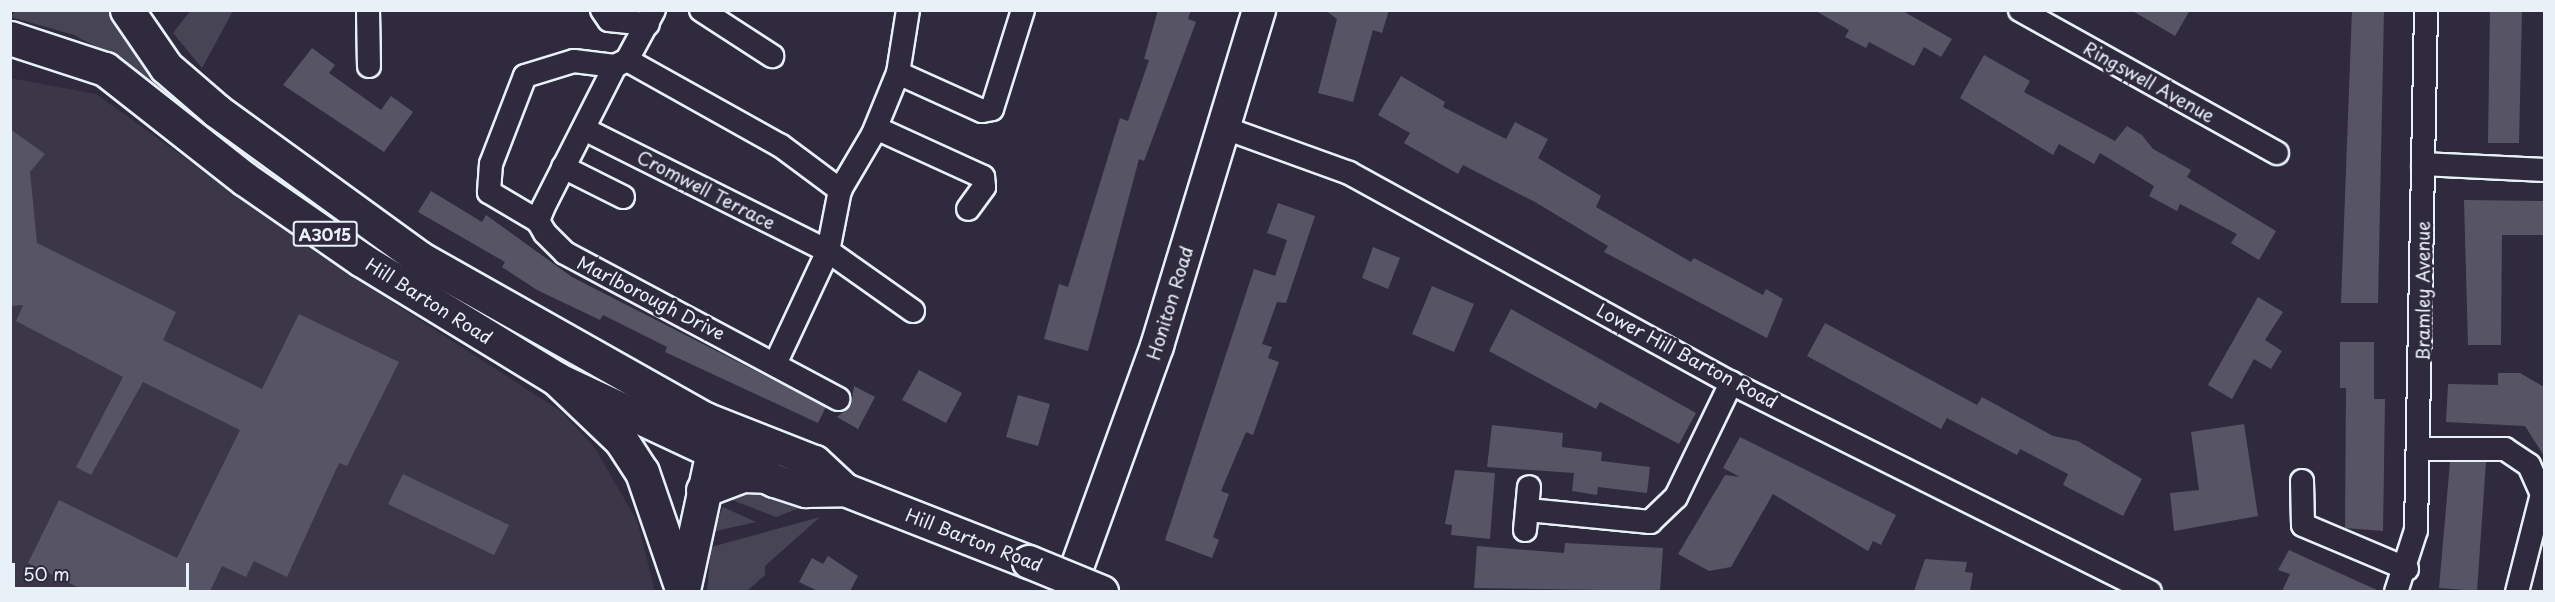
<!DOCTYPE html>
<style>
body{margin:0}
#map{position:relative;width:2555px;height:602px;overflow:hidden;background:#2f2a3d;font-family:"Playpen Sans",sans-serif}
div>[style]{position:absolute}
.built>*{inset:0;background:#3b3749}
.green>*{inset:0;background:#464455}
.building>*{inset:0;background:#575565}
.roads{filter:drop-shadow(2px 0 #e8f1f8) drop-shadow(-2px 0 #e8f1f8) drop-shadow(0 2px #e8f1f8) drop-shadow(0 -2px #e8f1f8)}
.street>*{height:22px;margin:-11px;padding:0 11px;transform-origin:11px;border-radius:11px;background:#2f2a3d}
.secondary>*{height:32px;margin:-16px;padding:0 16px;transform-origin:16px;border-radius:16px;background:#2f2a3d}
.primary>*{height:33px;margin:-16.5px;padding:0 16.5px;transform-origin:16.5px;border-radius:16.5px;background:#2f2a3d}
.bridges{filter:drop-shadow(2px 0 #e8f1f8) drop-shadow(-2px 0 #e8f1f8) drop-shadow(0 2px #e8f1f8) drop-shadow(0 -2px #e8f1f8)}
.secondary-bridge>*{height:32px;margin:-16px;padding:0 16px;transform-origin:16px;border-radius:16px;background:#2f2a3d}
span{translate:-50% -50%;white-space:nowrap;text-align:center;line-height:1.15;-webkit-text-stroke:6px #2f2a3d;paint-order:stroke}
.shield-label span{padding:2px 4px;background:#2f2a3d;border:2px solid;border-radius:4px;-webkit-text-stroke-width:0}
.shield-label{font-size:16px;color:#e8f1f8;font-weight:700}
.street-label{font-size:18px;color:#e8f1f8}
.frame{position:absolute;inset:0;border:12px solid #e8f1f8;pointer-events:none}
.scale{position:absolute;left:12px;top:563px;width:177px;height:27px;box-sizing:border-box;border:3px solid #e8f1f8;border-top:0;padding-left:8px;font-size:18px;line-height:21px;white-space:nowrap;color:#e8f1f8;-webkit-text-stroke:4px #2f2a3d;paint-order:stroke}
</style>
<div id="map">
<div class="built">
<div style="clip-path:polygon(10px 78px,96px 94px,324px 258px,562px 412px,595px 448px,637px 521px,655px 591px,11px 591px)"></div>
</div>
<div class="green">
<div style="clip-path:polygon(15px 11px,112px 11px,198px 112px,363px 237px,359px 243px,279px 189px,107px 53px,74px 35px,11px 17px)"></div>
<div style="clip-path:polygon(190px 11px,233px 11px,202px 68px,173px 33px)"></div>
<div style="clip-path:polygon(745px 484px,810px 504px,776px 517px,719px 495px)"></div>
<div style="clip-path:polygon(723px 507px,756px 522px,712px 532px)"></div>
<div style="clip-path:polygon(820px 517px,765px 566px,765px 575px,747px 591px,707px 591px,711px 547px)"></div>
</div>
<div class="building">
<div style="clip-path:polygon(1158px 10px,1191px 10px,1188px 19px,1196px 22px,1144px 161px,1139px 159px,1088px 351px,1044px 339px,1059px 284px,1068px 287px,1120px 118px,1128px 121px,1149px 60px,1144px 59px)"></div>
<div style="clip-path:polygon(1325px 10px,1389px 10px,1382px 33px,1373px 30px,1353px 102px,1318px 93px,1337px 19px)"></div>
<div style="clip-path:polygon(1814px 10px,1901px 10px,1952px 39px,1941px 57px,1924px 47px,1914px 66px,1869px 42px,1866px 48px,1845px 37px,1849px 30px)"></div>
<div style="clip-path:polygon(2131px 10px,2190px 10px,2175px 36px)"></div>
<div style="clip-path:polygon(2352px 10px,2384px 10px,2378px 303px,2341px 303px)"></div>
<div style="clip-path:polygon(2490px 10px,2522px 10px,2519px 143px,2488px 143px)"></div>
<div style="clip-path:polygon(312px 48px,335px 65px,329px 73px,381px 110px,391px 96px,413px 112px,384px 152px,283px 85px)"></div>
<div style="clip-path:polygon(1984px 55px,2030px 81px,2024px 92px,2115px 141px,2127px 126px,2142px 135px,2153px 149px,2191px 170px,2187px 177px,2276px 231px,2259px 260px,2231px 243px,2237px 234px,2180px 204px,2177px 211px,2149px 196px,2154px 186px,2100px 153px,2094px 164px,2059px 144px,2053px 155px,1960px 98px)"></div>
<div style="clip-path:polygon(1401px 76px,1445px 102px,1443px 107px,1506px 139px,1515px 122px,1548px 139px,1538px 158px,1601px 196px,1596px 207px,1691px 262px,1694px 258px,1763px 295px,1766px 289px,1783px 299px,1767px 338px,1604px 252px,1608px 246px,1535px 202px,1463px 165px,1458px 174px,1404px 143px,1410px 133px,1378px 115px)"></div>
<div style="clip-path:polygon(10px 129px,45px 154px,30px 172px,37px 243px,176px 312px,163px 340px,262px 389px,299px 314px,399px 362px,347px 466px,339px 463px,287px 577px,254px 561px,246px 577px,222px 566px,210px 591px,86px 591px,28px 563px,59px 500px,177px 558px,240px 430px,143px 382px,91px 475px,76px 467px,123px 377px,16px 321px,23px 305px,10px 306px)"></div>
<div style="clip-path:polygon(431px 191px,482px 222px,486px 215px,572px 277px,826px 407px,818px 423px,665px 352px,667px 347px,603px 315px,600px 320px,537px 290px,502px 267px,505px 262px,418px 212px)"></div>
<div style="clip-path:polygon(2464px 200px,2544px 201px,2544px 235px,2502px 235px,2501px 345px,2468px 345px)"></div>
<div style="clip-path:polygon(1278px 203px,1315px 216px,1286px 303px,1277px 302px,1262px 344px,1272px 347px,1268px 358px,1279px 362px,1253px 435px,1246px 432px,1221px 491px,1229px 494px,1213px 537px,1219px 540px,1212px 558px,1165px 540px,1254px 269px,1275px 276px,1287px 240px,1267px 233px)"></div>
<div style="clip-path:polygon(1373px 247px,1400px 258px,1388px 289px,1362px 278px)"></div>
<div style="clip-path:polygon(1432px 286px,1474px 304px,1454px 352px,1412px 334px)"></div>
<div style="clip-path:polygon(2258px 297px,2283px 312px,2265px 340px,2282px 351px,2271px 369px,2254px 359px,2232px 399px,2208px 385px)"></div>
<div style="clip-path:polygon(1511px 309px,1696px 413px,1679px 444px,1600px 402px,1596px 409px,1489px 351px)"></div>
<div style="clip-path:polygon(1825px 323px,1977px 405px,1982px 397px,2053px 436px,2078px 441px,2142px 479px,2123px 516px,2063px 485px,2068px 474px,2020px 449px,2017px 455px,1947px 418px,1941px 429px,1807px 356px)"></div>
<div style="clip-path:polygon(2340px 342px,2374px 342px,2374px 399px,2385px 399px,2383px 531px,2345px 528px,2346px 388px,2340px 388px)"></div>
<div style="clip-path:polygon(919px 370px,962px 393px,946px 423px,902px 400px)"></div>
<div style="clip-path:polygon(2498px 373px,2520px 373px,2544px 387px,2544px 456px,2525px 426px,2446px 422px,2448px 384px,2498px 385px)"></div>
<div style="clip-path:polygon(854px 386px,875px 397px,858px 429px,837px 417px,851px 406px)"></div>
<div style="clip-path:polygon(1018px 395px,1050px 404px,1038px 446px,1006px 437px)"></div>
<div style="clip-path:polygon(2244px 424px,2258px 516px,2174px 531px,2170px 493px,2199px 490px,2191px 432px)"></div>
<div style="clip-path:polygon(1492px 425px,1563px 433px,1562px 447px,1602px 452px,1601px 461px,1650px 467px,1647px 493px,1598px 487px,1597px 495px,1572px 491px,1574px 473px,1487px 467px)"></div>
<div style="clip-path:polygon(1740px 437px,1896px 515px,1881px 545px,1873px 541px,1868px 551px,1773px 494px,1731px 567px,1709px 571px,1678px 554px,1725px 475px,1740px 477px,1723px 468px)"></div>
<div style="clip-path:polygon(2450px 462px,2486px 462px,2477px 591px,2439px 588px)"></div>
<div style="clip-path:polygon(1455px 470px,1495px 473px,1490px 539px,1451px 535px,1452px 525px,1445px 524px)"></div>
<div style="clip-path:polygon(403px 474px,509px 525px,494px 555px,388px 504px)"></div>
<div style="clip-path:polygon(1565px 543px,1663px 548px,1660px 591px,1474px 588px,1477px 546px,1564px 553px)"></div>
<div style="clip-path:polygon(2289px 550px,2313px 561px,2379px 591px,2282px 591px,2290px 574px,2278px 570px)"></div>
<div style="clip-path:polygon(828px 556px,858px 576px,850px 591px,818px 591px,799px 582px,812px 558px,823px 564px)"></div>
<div style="clip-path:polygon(1925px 559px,1967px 562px,1965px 572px,1973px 573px,1970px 591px,1914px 591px)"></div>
</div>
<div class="roads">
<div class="street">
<div style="left:368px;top:10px;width:56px;rotate:89deg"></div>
<div style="left:602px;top:10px;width:12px;rotate:55deg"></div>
<div style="left:609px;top:20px;width:39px;rotate:6deg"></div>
<div style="left:654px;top:10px;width:57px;rotate:118.4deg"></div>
<div style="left:627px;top:60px;width:176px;rotate:29.2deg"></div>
<div style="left:781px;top:146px;width:74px;rotate:36.7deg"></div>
<div style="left:701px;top:10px;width:85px;rotate:32.9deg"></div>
<div style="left:908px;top:10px;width:64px;rotate:99deg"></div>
<div style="left:898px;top:73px;width:66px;rotate:112.3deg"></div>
<div style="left:873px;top:134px;width:65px;rotate:120.5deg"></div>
<div style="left:840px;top:190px;width:62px;rotate:101.1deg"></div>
<div style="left:828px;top:251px;width:104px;rotate:35.2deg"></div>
<div style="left:2020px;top:10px;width:294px;rotate:29.1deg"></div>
<div style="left:627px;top:60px;width:13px;rotate:153deg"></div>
<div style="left:615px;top:66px;width:159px;rotate:116.9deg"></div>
<div style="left:543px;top:208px;width:14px;rotate:111deg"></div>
<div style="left:538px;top:221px;width:14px;rotate:60deg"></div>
<div style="left:545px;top:233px;width:28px;rotate:45deg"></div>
<div style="left:565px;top:253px;width:310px;rotate:28.1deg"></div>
<div style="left:898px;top:73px;width:92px;rotate:24.3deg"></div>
<div style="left:982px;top:111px;width:10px;rotate:-11deg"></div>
<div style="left:992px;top:109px;width:104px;rotate:-72.6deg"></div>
<div style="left:1222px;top:127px;width:135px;rotate:19.9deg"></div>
<div style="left:1349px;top:173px;width:436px;rotate:28.8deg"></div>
<div style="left:1731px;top:383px;width:468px;rotate:26.5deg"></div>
<div style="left:876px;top:128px;width:118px;rotate:24.6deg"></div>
<div style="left:983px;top:177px;width:10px;rotate:84deg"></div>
<div style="left:984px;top:187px;width:27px;rotate:126deg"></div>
<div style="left:584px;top:129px;width:273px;rotate:26.6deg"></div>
<div style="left:828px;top:251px;width:123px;rotate:115.1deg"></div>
<div style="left:2423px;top:164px;width:121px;rotate:2.8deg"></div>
<div style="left:563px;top:167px;width:67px;rotate:26.6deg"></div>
<div style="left:538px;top:221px;width:57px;rotate:-149.4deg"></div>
<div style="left:489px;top:192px;width:28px;rotate:-86deg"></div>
<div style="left:491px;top:164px;width:94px;rotate:-68.9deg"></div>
<div style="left:525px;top:76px;width:51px;rotate:-17deg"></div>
<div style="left:574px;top:61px;width:41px;rotate:7deg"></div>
<div style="left:2418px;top:449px;width:87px"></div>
<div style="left:2505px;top:449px;width:29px;rotate:34deg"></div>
<div style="left:2529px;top:465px;width:32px;rotate:66deg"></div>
<div style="left:2542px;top:494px;width:101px;rotate:104.3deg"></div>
<div style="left:2302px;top:481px;width:44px;rotate:88.7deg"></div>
<div style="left:2303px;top:525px;width:113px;rotate:22.9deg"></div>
<div style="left:1528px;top:510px;width:123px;rotate:5.6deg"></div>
<div style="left:1650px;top:522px;width:36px;rotate:-44deg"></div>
<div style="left:1676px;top:497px;width:127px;rotate:-64.2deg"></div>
<div style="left:1525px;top:530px;width:43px;rotate:-84.7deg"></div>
<div style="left:2396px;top:592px;width:65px;rotate:-72.1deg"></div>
<div style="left:2416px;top:530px;width:520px;rotate:-88.9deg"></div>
</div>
<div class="secondary">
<div style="left:559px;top:380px;width:238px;rotate:25.1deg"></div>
<div style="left:775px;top:481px;width:33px;rotate:18deg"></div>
<div style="left:806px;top:491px;width:39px;rotate:-1deg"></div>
<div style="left:705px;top:419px;width:118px;rotate:21.4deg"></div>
<div style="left:815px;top:462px;width:41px;rotate:43deg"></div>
<div style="left:845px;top:490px;width:198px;rotate:21.4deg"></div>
<div style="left:1068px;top:592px;width:262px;rotate:-70.1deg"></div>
<div style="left:1157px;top:346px;width:351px;rotate:-73.1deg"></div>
</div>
<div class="primary">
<div style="left:127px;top:10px;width:69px;rotate:55.6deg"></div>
<div style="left:166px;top:67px;width:67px;rotate:40.8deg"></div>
<div style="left:217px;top:111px;width:250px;rotate:36deg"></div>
<div style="left:419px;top:258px;width:328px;rotate:29.4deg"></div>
<div style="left:705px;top:419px;width:33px;rotate:76deg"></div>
<div style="left:713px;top:451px;width:142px;rotate:102.2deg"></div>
<div style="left:10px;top:38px;width:100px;rotate:18.1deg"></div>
<div style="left:105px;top:69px;width:178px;rotate:38.2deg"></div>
<div style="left:245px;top:179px;width:142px;rotate:34.7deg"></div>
<div style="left:362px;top:260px;width:228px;rotate:31.4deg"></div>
<div style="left:557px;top:379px;width:88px;rotate:43.6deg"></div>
<div style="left:621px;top:440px;width:38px;rotate:57deg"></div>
<div style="left:642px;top:472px;width:127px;rotate:71.1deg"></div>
<div style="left:703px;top:490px;width:43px;rotate:-20.6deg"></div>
<div style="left:743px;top:475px;width:23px;rotate:2deg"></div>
</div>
</div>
<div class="bridges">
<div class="secondary-bridge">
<div style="left:1029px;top:562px;width:79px;rotate:22.3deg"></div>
</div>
</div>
<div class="shield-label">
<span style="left:325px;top:234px">A3015</span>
</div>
<div class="street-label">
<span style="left:2149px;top:82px;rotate:29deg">Ringswell Avenue</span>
<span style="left:706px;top:190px;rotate:27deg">Cromwell Terrace</span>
<span style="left:2423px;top:291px;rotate:-90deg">Bramley Avenue</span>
<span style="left:651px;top:298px;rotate:27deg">Marlborough Drive</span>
<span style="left:429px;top:301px;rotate:32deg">Hill Barton Road</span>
<span style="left:1170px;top:303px;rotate:-73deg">Honiton Road</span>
<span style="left:1687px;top:356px;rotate:28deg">Lower Hill Barton Road</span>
<span style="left:974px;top:540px;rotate:21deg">Hill Barton Road</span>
</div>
<div class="frame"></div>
<div class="scale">50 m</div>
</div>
